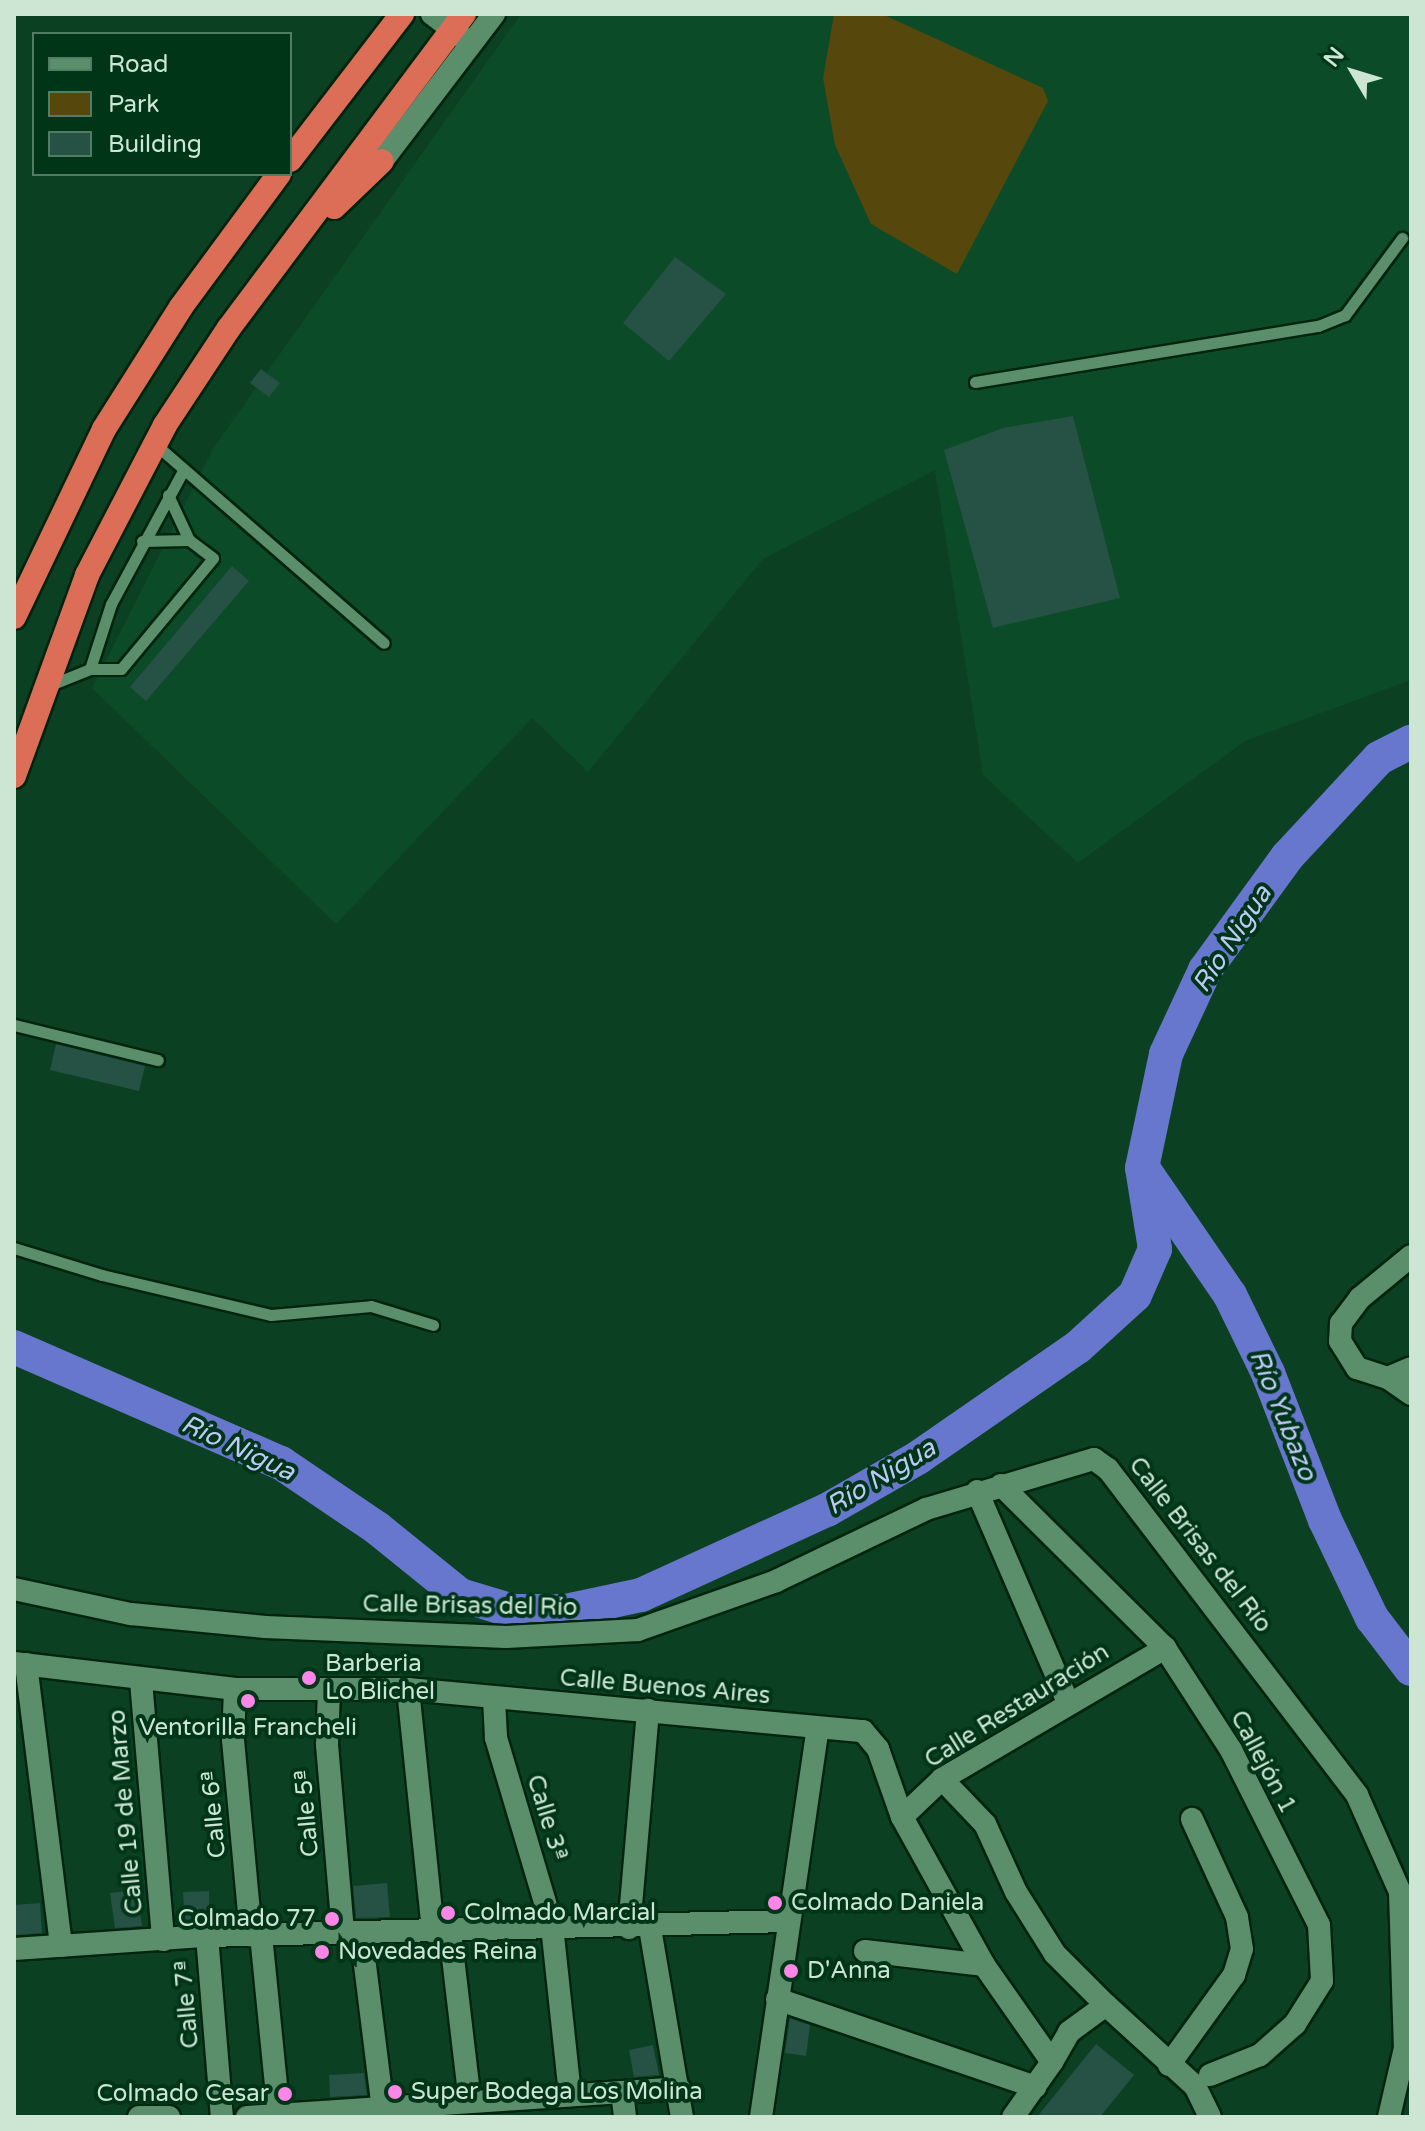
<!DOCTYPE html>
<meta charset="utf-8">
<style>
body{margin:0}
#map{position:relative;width:1425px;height:2131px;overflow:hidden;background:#0b4022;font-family:"Varela Round",sans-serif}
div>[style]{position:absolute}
.built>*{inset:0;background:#0c4b28}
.green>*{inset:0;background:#56470c}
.river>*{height:34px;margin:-17px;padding:0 17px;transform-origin:17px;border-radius:17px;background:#6677cd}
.building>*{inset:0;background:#265145}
.roads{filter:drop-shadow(2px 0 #00240e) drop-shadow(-2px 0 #00240e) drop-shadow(0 2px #00240e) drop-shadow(0 -2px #00240e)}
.service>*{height:11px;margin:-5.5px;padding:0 5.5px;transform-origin:5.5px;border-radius:5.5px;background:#5b8e6b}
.minor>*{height:22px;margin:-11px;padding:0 11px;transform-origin:11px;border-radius:11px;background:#5b8e6b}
.motorway>*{height:24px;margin:-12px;padding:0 12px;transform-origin:12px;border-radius:12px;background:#dc6e57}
.dots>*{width:22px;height:22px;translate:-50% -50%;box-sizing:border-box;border:4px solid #003518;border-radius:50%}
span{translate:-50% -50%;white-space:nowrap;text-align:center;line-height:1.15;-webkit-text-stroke:8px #003518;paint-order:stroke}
.street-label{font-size:24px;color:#cce6d3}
.poi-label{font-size:24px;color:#cce6d3}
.left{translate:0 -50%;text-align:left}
.right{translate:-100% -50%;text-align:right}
.water-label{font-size:26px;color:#bdc9f7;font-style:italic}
.frame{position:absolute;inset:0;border:16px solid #cce6d3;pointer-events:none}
.legend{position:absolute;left:32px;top:32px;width:260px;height:144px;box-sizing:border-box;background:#003518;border:2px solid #527c63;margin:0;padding:10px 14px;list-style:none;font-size:24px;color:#cce6d3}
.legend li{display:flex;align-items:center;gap:16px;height:40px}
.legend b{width:40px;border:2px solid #527c63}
.north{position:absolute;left:1313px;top:32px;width:80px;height:80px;-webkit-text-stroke:6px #003518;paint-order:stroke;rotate:308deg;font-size:22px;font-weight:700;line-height:32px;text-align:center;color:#cce6d3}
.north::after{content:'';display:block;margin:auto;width:28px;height:36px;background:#cce6d3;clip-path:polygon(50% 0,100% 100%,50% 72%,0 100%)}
</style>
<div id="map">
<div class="built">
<div style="clip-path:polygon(521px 14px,1411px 14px,1411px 680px,1245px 741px,1078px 863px,983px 775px,935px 470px,763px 559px,588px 772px,532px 718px,336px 924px,92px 688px,214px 447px)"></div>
</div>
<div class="green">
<div style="clip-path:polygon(834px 14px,882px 14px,1043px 88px,1048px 101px,957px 274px,871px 224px,835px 145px,823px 78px)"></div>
</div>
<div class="river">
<div style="left:1145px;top:1171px;width:150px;rotate:55.6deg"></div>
<div style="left:1230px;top:1295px;width:87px;rotate:64deg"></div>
<div style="left:1268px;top:1373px;width:158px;rotate:68.8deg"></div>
<div style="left:1325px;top:1520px;width:109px;rotate:64.4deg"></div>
<div style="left:1372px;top:1618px;width:64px;rotate:52.6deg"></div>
<div style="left:14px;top:1347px;width:291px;rotate:23.5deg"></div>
<div style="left:281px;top:1463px;width:116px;rotate:34.1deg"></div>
<div style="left:377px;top:1528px;width:107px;rotate:38.9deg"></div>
<div style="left:460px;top:1595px;width:55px;rotate:16.8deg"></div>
<div style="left:513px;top:1611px;width:53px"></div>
<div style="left:566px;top:1611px;width:77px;rotate:-12deg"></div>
<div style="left:641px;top:1595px;width:205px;rotate:-24.6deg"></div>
<div style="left:827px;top:1510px;width:106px;rotate:-29.9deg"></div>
<div style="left:919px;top:1457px;width:193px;rotate:-34.7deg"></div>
<div style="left:1078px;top:1347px;width:77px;rotate:-42.4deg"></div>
<div style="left:1135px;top:1295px;width:50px;rotate:-66.5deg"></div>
<div style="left:1155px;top:1249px;width:82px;rotate:-99.1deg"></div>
<div style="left:1142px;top:1168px;width:116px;rotate:-78.1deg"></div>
<div style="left:1166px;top:1054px;width:93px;rotate:-65.1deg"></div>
<div style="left:1205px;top:970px;width:140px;rotate:-54deg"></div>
<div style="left:1287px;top:857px;width:135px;rotate:-47.1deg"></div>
<div style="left:1379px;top:758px;width:36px;rotate:-27deg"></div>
</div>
<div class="building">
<div style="clip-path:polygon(675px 257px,726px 294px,669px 361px,623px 323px)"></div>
<div style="clip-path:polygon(261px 369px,280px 383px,269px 397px,250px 383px)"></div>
<div style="clip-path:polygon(1073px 416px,1120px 598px,993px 628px,944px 450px,1003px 428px)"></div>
<div style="clip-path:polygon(232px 566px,249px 581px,146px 701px,130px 687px)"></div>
<div style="clip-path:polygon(56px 1044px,145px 1066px,139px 1091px,50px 1070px)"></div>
<div style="clip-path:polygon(387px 1883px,390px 1917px,356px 1918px,353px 1886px)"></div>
<div style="clip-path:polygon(137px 1890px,142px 1926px,115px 1928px,110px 1893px)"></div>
<div style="clip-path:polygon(209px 1891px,210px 1922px,185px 1923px,183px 1892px)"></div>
<div style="clip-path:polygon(40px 1903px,42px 1933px,16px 1935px,14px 1905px)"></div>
<div style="clip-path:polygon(790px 2018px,810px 2025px,806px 2056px,785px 2053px)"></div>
<div style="clip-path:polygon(1096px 2044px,1134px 2075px,1100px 2117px,1037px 2117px)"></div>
<div style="clip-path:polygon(653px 2045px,659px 2075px,634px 2077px,629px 2050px)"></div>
<div style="clip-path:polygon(364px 2073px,367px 2095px,330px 2097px,329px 2075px)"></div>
</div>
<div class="roads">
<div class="service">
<div style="left:975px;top:382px;width:348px;rotate:-9.3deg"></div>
<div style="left:1318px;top:326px;width:29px;rotate:-22deg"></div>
<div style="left:1345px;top:315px;width:96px;rotate:-53.5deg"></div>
<div style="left:155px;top:444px;width:303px;rotate:41deg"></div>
<div style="left:168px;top:495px;width:50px;rotate:65deg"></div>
<div style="left:90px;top:669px;width:68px;rotate:-72.1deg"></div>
<div style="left:111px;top:604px;width:153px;rotate:-61.6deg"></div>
<div style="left:48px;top:686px;width:45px;rotate:-22deg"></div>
<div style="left:90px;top:669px;width:31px"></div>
<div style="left:121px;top:669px;width:144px;rotate:-50.3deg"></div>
<div style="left:213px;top:558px;width:30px;rotate:-143deg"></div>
<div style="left:189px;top:540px;width:47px;rotate:178.8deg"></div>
<div style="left:14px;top:1025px;width:148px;rotate:13.7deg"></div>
<div style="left:14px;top:1248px;width:92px;rotate:17.1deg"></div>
<div style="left:102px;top:1275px;width:174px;rotate:13.3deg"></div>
<div style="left:271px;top:1315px;width:100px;rotate:-5.1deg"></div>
<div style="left:371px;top:1306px;width:65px;rotate:17deg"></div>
</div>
<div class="minor">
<div style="left:432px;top:14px;width:43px;rotate:37.4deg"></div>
<div style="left:382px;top:161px;width:185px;rotate:-52.7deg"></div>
<div style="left:1411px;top:1256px;width:66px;rotate:140.5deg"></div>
<div style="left:1360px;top:1298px;width:31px;rotate:127deg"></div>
<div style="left:1341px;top:1323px;width:18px;rotate:93deg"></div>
<div style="left:1340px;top:1341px;width:32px;rotate:58deg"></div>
<div style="left:1357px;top:1368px;width:33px;rotate:18deg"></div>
<div style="left:1388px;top:1378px;width:28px;rotate:35deg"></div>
<div style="left:1388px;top:1378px;width:25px;rotate:-23deg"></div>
<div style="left:1001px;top:1485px;width:231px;rotate:44.8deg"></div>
<div style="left:1165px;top:1648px;width:121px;rotate:57.1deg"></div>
<div style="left:1231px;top:1750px;width:196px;rotate:63.3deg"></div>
<div style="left:1319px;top:1925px;width:56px;rotate:86.9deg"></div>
<div style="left:1322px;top:1981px;width:51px;rotate:122.1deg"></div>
<div style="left:1295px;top:2024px;width:47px;rotate:138.5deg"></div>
<div style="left:1260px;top:2055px;width:54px;rotate:158.2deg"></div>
<div style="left:977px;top:1491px;width:230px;rotate:66.7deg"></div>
<div style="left:14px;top:1589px;width:120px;rotate:12.1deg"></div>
<div style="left:131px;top:1614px;width:135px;rotate:5.5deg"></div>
<div style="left:265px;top:1627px;width:241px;rotate:2.4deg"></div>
<div style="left:506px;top:1637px;width:132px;rotate:-3deg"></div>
<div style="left:638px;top:1630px;width:146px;rotate:-19.5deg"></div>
<div style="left:776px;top:1581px;width:166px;rotate:-25.6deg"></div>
<div style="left:926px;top:1509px;width:175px;rotate:-16.6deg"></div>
<div style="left:1094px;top:1459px;width:17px;rotate:36deg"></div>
<div style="left:1108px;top:1469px;width:410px;rotate:52.6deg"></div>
<div style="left:1357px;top:1795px;width:106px;rotate:66.1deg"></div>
<div style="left:1400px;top:1892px;width:156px;rotate:88.2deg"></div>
<div style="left:1405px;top:2048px;width:71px;rotate:103.1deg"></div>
<div style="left:14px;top:1663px;width:223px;rotate:6.7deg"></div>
<div style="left:235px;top:1689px;width:173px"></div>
<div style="left:408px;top:1689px;width:457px;rotate:5.3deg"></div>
<div style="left:863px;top:1731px;width:23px;rotate:50deg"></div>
<div style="left:878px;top:1749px;width:72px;rotate:70.6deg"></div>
<div style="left:902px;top:1817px;width:169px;rotate:61deg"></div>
<div style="left:984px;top:1965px;width:118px;rotate:55deg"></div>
<div style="left:1052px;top:2062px;width:67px;rotate:125.3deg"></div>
<div style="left:26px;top:1664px;width:284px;rotate:82.9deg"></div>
<div style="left:141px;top:1681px;width:260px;rotate:85.1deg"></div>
<div style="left:235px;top:1689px;width:51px;rotate:92.2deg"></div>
<div style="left:233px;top:1740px;width:196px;rotate:84.7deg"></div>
<div style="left:329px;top:1689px;width:56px;rotate:92deg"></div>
<div style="left:327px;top:1745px;width:189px;rotate:85.1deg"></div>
<div style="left:408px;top:1689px;width:244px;rotate:84.1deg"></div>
<div style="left:494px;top:1699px;width:39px;rotate:87deg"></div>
<div style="left:496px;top:1738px;width:196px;rotate:73.4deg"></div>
<div style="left:552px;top:1926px;width:170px;rotate:83.9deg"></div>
<div style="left:942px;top:1779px;width:62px;rotate:46.3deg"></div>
<div style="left:985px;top:1824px;width:75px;rotate:65.5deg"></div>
<div style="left:1016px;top:1892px;width:73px;rotate:57.8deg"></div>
<div style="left:1055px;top:1954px;width:72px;rotate:45deg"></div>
<div style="left:902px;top:1817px;width:55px;rotate:-43.5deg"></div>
<div style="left:942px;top:1779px;width:259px;rotate:-30.4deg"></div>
<div style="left:629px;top:1928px;width:219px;rotate:-85deg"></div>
<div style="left:650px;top:1928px;width:192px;rotate:80.4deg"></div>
<div style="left:450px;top:1932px;width:171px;rotate:83.3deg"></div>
<div style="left:361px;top:1933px;width:185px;rotate:82.9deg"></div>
<div style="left:261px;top:1935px;width:181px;rotate:84.3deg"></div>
<div style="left:207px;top:1936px;width:182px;rotate:85.3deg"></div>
<div style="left:14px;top:1949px;width:193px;rotate:-3.9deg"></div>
<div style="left:207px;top:1936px;width:582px;rotate:-1.48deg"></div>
<div style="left:865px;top:1951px;width:120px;rotate:6.7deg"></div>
<div style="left:777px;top:1999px;width:273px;rotate:18.8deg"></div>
<div style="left:1052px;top:2062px;width:34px;rotate:-60deg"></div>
<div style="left:1069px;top:2032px;width:46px;rotate:-36.1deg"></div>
<div style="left:1106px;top:2005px;width:120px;rotate:42.3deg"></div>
<div style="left:1195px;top:2086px;width:34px;rotate:64deg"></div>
<div style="left:1169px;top:2065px;width:111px;rotate:-54.2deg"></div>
<div style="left:1234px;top:1975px;width:27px;rotate:-73deg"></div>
<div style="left:1242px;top:1949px;width:32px;rotate:-99deg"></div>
<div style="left:1237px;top:1917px;width:108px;rotate:-114.7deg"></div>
<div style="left:622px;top:2092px;width:25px;rotate:83deg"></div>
<div style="left:139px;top:2117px;width:30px"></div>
<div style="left:247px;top:2117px;width:433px;rotate:-3.8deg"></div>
<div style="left:761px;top:2117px;width:393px;rotate:-81.7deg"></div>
</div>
<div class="motorway">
<div style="left:290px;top:160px;width:184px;rotate:-52.5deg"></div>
<div style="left:334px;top:207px;width:66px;rotate:-43.8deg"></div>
<div style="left:14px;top:617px;width:208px;rotate:-64.4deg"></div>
<div style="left:104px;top:429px;width:144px;rotate:-57.7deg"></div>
<div style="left:181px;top:307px;width:165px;rotate:-53.6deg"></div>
<div style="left:14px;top:776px;width:214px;rotate:-70deg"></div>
<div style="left:87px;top:575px;width:169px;rotate:-62.5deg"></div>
<div style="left:165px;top:425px;width:116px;rotate:-56.6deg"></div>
<div style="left:229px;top:328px;width:392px;rotate:-53.2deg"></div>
</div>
</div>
<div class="dots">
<div style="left:309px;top:1678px;background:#fa87e7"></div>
<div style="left:248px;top:1701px;background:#fa87e7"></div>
<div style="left:775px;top:1903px;background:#fa87e7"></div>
<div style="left:448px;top:1913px;background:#fa87e7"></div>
<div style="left:332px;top:1919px;background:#fa87e7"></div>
<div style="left:322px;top:1952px;background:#fa87e7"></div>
<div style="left:791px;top:1971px;background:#fa87e7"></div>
<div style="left:395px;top:2092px;background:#fa87e7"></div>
<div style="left:285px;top:2094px;background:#fa87e7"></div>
</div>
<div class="street-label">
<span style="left:1200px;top:1545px;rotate:52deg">Calle Brisas del Río</span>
<span style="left:470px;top:1606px;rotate:1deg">Calle Brisas del Río</span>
<span style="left:665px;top:1687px;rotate:5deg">Calle Buenos Aires</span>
<span style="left:1017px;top:1706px;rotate:-32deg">Calle Restauración</span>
<span style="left:1263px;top:1762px;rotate:62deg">Callejón 1</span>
<span style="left:126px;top:1812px;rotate:-95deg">Calle 19 de Marzo</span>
<span style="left:307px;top:1813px;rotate:-95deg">Calle 5ª</span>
<span style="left:214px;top:1814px;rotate:-95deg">Calle 6ª</span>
<span style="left:547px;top:1818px;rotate:73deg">Calle 3ª</span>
<span style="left:187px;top:2004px;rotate:-95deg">Calle 7ª</span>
</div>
<div class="poi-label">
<span class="left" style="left:325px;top:1678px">Barberia<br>Lo Blichel</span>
<span style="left:248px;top:1728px">Ventorilla Francheli</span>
<span class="left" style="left:791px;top:1903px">Colmado Daniela</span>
<span class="left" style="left:464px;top:1913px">Colmado Marcial</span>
<span class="right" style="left:316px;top:1919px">Colmado 77</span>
<span class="left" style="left:338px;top:1952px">Novedades Reina</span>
<span class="left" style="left:807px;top:1971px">D'Anna</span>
<span class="left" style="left:411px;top:2092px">Super Bodega Los Molina</span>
<span class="right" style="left:269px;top:2094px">Colmado Cesar</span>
</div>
<div class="water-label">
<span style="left:1232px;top:939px;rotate:-57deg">Río Nigua</span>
<span style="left:1283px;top:1415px;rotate:68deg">Río Yubazo</span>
<span style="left:238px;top:1448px;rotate:25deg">Río Nigua</span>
<span style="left:881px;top:1477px;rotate:-31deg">Río Nigua</span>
</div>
<div class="frame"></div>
<ul class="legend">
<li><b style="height:10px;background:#5b8e6b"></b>Road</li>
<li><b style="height:22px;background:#56470c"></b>Park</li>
<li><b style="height:22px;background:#265145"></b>Building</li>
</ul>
<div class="north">N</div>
</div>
